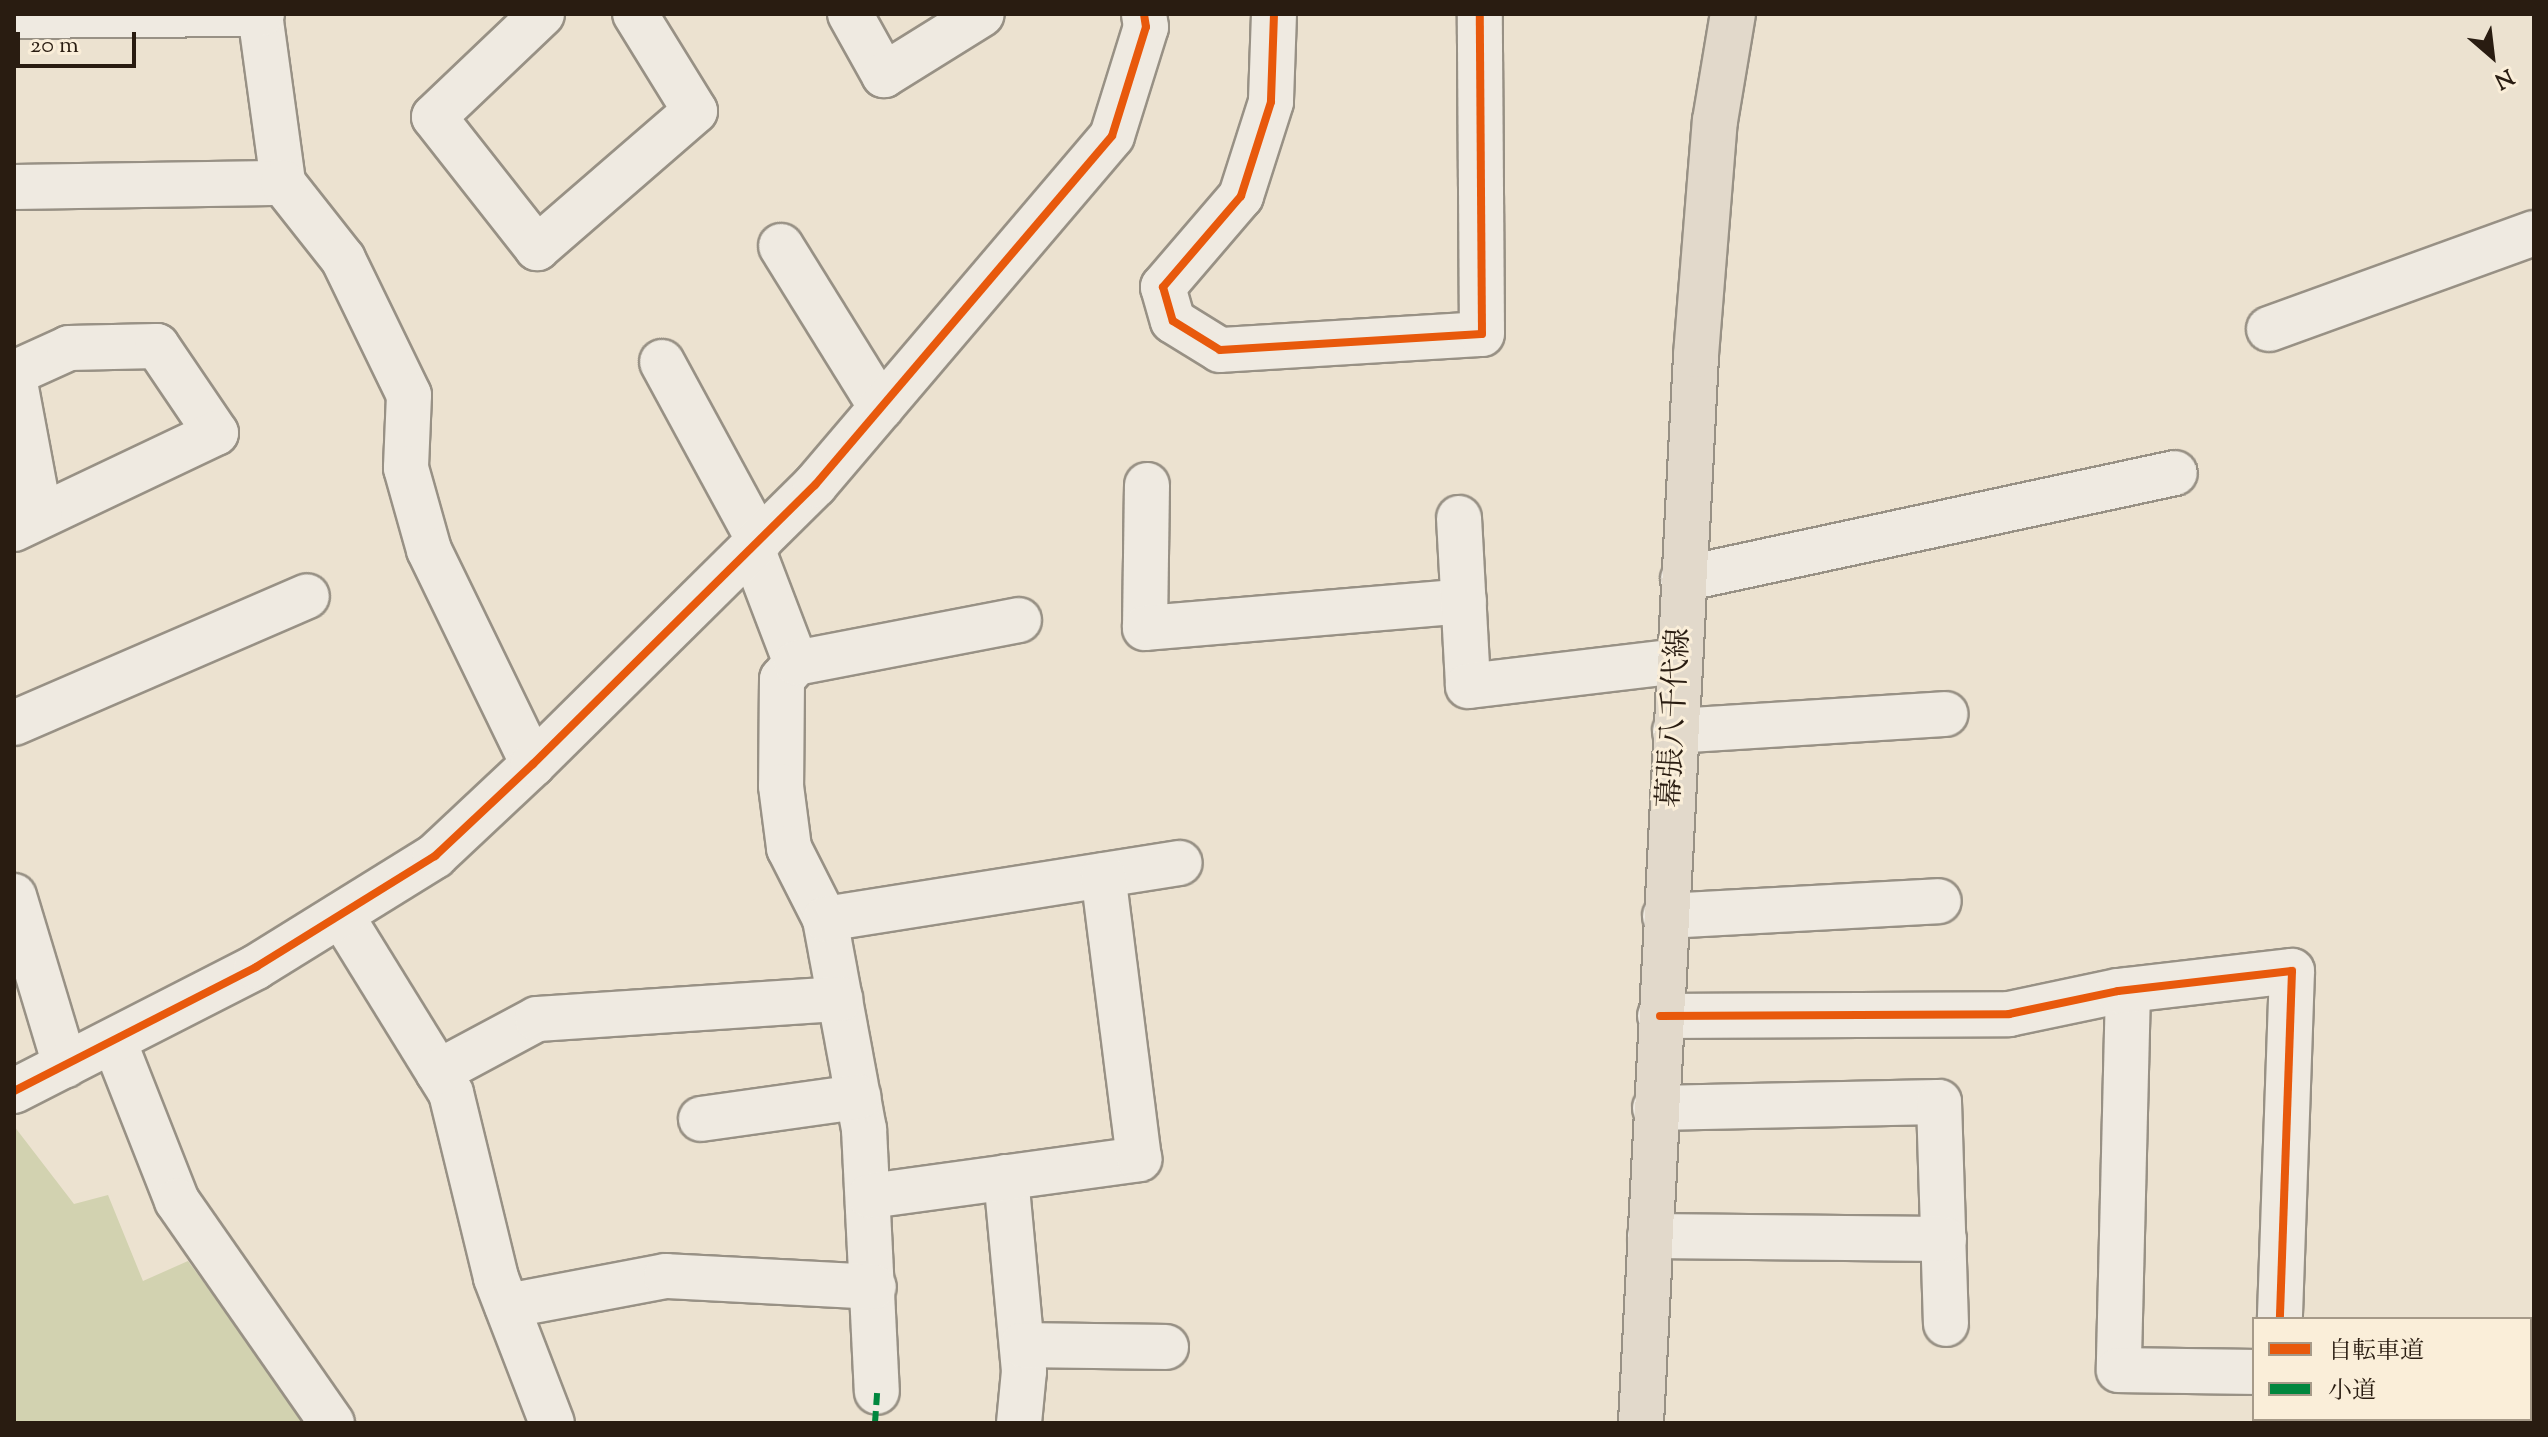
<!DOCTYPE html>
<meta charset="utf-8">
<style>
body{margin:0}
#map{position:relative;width:2548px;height:1437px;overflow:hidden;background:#ece2d0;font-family:"Sorts Mill Goudy","Noto Serif JP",serif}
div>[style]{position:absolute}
.green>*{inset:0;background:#d2d2b0}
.roads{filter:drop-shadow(2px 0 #989185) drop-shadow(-2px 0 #989185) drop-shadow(0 2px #989185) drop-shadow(0 -2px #989185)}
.minor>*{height:44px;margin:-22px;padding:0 22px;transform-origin:22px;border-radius:22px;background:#efeae1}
.major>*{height:44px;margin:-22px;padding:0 22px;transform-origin:22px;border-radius:22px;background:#e2d9cb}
.quiet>*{height:6px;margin-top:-3px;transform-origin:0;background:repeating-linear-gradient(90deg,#00873e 0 12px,transparent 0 18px)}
.cycleway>*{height:8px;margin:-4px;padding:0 4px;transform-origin:4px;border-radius:4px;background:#e8590c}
span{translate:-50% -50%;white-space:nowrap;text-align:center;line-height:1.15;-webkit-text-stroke:6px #faeed9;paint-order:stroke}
.street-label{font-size:30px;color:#291c11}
.frame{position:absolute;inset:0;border:16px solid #291c11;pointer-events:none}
.legend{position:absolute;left:2252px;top:1317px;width:280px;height:104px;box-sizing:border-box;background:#faeed9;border:2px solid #a69a89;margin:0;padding:10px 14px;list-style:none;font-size:24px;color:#291c11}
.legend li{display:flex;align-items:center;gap:16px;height:40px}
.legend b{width:40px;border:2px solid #a69a89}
.north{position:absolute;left:2452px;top:16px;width:80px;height:80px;-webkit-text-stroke:6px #faeed9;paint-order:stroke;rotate:152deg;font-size:22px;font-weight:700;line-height:32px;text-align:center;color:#291c11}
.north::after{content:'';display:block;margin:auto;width:28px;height:36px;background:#291c11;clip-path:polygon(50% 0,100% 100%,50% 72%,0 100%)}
.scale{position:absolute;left:16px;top:32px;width:120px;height:36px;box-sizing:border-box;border:4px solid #291c11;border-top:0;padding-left:10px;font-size:24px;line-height:28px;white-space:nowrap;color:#291c11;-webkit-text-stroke:6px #faeed9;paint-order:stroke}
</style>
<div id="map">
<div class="green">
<div style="clip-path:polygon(14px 1126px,74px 1204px,108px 1195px,143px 1281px,188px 1261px,307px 1423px,14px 1423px)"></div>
</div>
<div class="roads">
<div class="minor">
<div style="left:260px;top:14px;width:171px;rotate:82.2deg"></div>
<div style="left:542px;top:14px;width:149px;rotate:136.4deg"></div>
<div style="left:434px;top:117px;width:167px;rotate:51.8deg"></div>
<div style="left:537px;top:248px;width:209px;rotate:-40.9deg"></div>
<div style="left:695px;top:111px;width:114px;rotate:-121.7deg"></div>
<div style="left:850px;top:14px;width:70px;rotate:60.9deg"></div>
<div style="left:884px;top:75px;width:115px;rotate:-31.9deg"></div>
<div style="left:1274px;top:14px;width:88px;rotate:92deg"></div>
<div style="left:1271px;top:102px;width:99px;rotate:107.7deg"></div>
<div style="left:1241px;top:196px;width:120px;rotate:130.6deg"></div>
<div style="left:1163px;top:287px;width:35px;rotate:74deg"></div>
<div style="left:1173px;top:321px;width:55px;rotate:31.7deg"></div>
<div style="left:1220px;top:350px;width:262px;rotate:-3.5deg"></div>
<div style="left:1482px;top:334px;width:320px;rotate:-90.4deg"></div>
<div style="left:14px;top:16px;width:248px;rotate:-0.5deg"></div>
<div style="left:14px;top:187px;width:269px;rotate:-0.9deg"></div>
<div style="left:283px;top:183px;width:97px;rotate:51.7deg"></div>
<div style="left:343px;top:259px;width:151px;rotate:64.1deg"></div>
<div style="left:409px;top:395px;width:73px;rotate:92.4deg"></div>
<div style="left:406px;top:468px;width:85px;rotate:74.3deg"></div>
<div style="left:429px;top:550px;width:238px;rotate:64.1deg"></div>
<div style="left:781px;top:246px;width:190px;rotate:58.2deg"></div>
<div style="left:2269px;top:329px;width:282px;rotate:-19.9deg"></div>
<div style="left:662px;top:362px;width:204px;rotate:61.5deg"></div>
<div style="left:14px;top:373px;width:60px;rotate:-24.4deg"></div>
<div style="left:69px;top:348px;width:88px;rotate:-1.3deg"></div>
<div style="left:157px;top:346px;width:105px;rotate:55.9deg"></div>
<div style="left:216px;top:433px;width:224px;rotate:154.6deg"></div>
<div style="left:14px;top:377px;width:141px;rotate:79.4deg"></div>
<div style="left:1147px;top:485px;width:143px;rotate:90.8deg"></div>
<div style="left:1145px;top:628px;width:320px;rotate:-4.8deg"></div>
<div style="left:1459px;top:518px;width:168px;rotate:86.9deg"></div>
<div style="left:1468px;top:686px;width:212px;rotate:-6.8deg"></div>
<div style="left:752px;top:548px;width:123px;rotate:69.1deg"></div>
<div style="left:796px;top:663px;width:21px;rotate:131deg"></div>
<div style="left:782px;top:679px;width:107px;rotate:90.5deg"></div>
<div style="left:781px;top:786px;width:63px;rotate:82.6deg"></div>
<div style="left:789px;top:848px;width:80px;rotate:63.1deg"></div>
<div style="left:825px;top:919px;width:214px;rotate:79.5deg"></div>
<div style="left:864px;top:1129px;width:263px;rotate:87.2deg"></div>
<div style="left:1683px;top:579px;width:503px;rotate:-12.16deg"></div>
<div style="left:796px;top:663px;width:227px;rotate:-10.9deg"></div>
<div style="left:14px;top:723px;width:319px;rotate:-23.4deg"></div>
<div style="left:1675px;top:731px;width:271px;rotate:-3.6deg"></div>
<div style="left:14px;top:896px;width:177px;rotate:73.2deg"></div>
<div style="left:341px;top:915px;width:209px;rotate:58.3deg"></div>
<div style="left:451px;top:1093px;width:190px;rotate:76.3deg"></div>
<div style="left:496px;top:1278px;width:155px;rotate:68.9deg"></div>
<div style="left:1665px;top:916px;width:274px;rotate:-3.1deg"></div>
<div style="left:825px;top:919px;width:359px;rotate:-9deg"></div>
<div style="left:2128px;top:990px;width:380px;rotate:91.4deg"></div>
<div style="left:2119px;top:1370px;width:135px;rotate:0.8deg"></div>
<div style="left:1660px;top:1016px;width:349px;rotate:-0.3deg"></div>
<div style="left:2009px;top:1014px;width:111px;rotate:-11.9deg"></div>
<div style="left:2118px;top:991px;width:175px;rotate:-6.6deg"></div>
<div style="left:2292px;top:971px;width:348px;rotate:92deg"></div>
<div style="left:114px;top:1041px;width:172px;rotate:68.5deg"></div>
<div style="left:177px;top:1201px;width:271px;rotate:55.1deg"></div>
<div style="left:438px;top:1072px;width:112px;rotate:-28.2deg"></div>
<div style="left:537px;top:1019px;width:304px;rotate:-3.8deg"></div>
<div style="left:14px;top:1091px;width:272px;rotate:-27.1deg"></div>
<div style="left:256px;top:967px;width:211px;rotate:-31.8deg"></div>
<div style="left:435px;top:856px;width:134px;rotate:-43.2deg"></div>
<div style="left:533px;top:764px;width:397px;rotate:-44.7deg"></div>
<div style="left:815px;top:485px;width:458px;rotate:-49.6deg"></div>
<div style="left:1112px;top:136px;width:114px;rotate:-72.7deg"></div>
<div style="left:1146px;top:27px;width:13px;rotate:-99deg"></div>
<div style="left:1655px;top:1108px;width:284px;rotate:-1.2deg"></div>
<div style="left:1939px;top:1102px;width:222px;rotate:88.2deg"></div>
<div style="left:701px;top:1119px;width:159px;rotate:-8deg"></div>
<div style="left:1006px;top:1177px;width:195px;rotate:84.7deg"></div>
<div style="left:1024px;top:1371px;width:52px;rotate:95.5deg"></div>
<div style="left:870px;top:1196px;width:272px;rotate:-7.8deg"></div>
<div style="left:1139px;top:1159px;width:286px;rotate:-97.2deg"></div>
<div style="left:1650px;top:1236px;width:294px;rotate:0.6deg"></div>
<div style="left:507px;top:1306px;width:162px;rotate:-10.7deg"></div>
<div style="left:666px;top:1276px;width:208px;rotate:3deg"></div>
<div style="left:1022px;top:1345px;width:144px;rotate:0.8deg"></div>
<div style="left:2278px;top:1419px;width:4px;rotate:90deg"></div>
</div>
<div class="major">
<div style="left:1641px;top:1423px;width:1069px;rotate:-87.05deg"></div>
<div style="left:1696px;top:355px;width:235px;rotate:-85.4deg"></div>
<div style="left:1715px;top:121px;width:109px;rotate:-80.5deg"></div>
</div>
</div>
<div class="quiet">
<div style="left:875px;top:1423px;width:31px;rotate:-86deg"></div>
</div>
<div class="cycleway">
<div style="left:1274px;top:14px;width:88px;rotate:92deg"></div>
<div style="left:1271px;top:102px;width:99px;rotate:107.7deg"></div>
<div style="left:1241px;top:196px;width:120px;rotate:130.6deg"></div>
<div style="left:1163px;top:287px;width:35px;rotate:74deg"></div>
<div style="left:1173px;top:321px;width:55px;rotate:31.7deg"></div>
<div style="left:1220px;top:350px;width:262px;rotate:-3.5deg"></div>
<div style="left:1482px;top:334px;width:320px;rotate:-90.4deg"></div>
<div style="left:1660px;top:1016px;width:349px;rotate:-0.3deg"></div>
<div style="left:2009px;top:1014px;width:111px;rotate:-11.9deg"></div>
<div style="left:2118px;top:991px;width:175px;rotate:-6.6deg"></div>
<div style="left:2292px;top:971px;width:348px;rotate:92deg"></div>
<div style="left:14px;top:1091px;width:272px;rotate:-27.1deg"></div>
<div style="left:256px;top:967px;width:211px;rotate:-31.8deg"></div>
<div style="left:435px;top:856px;width:134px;rotate:-43.2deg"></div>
<div style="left:533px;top:764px;width:397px;rotate:-44.7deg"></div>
<div style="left:815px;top:485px;width:458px;rotate:-49.6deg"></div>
<div style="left:1112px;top:136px;width:114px;rotate:-72.7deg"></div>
<div style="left:1146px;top:27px;width:13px;rotate:-99deg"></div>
</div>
<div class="street-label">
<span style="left:1676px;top:718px;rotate:-87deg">幕張八千代線</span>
</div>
<div class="frame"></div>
<ul class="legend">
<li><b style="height:10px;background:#e8590c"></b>自転車道</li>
<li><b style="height:10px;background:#00873e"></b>小道</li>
</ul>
<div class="north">N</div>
<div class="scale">20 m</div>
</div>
